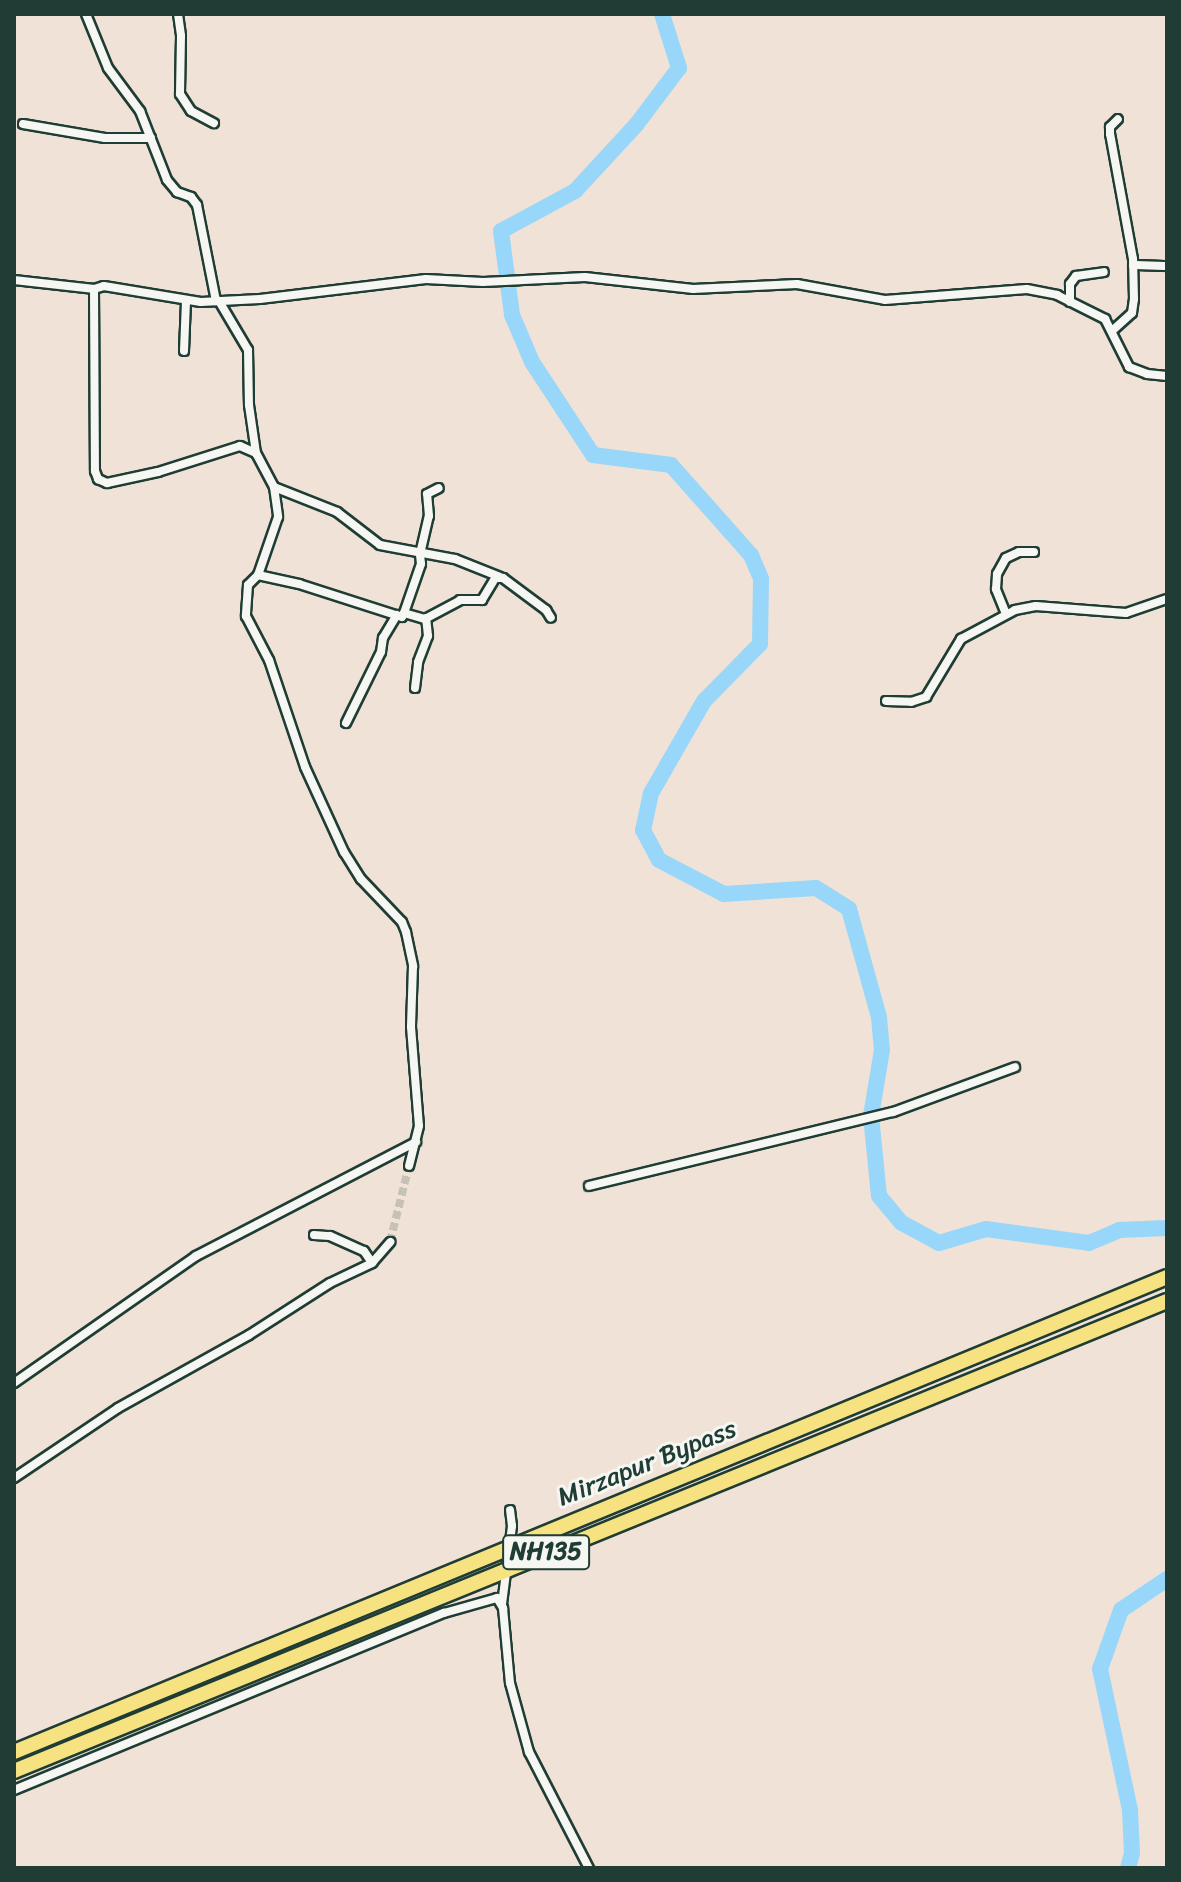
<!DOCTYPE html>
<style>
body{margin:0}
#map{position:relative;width:1181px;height:1882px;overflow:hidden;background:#f1e2d7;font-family:Sriracha,sans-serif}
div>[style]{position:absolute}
.river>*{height:16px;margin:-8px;padding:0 8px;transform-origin:8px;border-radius:8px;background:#98d7fa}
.street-tunnel>*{height:8px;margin-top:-4px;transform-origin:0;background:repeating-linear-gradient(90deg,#c7c1b6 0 8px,transparent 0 12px)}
.roads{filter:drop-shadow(2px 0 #1f3d34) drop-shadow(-2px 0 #1f3d34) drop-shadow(0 2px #1f3d34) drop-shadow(0 -2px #1f3d34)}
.street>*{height:8px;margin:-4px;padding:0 4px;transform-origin:4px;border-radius:4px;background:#f6f6f2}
.highway>*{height:14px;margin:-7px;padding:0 7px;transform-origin:7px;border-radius:7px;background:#f7e281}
span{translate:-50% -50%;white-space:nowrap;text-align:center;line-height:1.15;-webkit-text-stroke:6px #f6f6f2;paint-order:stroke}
.shield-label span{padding:2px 6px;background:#f6f6f2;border:2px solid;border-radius:6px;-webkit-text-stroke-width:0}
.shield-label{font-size:24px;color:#1f3d34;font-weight:700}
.street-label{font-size:26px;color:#1f3d34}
.frame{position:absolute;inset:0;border:16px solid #1f3d34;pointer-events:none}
</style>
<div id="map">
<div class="river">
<div style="left:662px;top:14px;width:57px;rotate:72.5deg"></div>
<div style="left:679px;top:68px;width:71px;rotate:127deg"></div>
<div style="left:636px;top:125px;width:90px;rotate:132.7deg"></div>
<div style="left:575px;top:191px;width:84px;rotate:151.6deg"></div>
<div style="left:501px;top:231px;width:85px;rotate:82.5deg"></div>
<div style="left:512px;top:315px;width:51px;rotate:66.9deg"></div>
<div style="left:532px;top:362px;width:111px;rotate:56.7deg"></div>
<div style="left:593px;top:455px;width:79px;rotate:7.3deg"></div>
<div style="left:671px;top:465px;width:120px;rotate:48.4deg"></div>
<div style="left:751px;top:555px;width:26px;rotate:67deg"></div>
<div style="left:761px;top:579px;width:65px;rotate:90.9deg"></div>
<div style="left:760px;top:644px;width:80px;rotate:134.5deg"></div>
<div style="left:704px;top:701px;width:106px;rotate:119.9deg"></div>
<div style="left:651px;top:793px;width:38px;rotate:102deg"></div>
<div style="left:643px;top:830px;width:34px;rotate:62deg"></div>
<div style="left:659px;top:860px;width:73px;rotate:27.6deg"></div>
<div style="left:724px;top:894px;width:92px;rotate:-3.7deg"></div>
<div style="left:816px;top:888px;width:39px;rotate:32deg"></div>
<div style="left:849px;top:909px;width:112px;rotate:74.5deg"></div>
<div style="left:879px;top:1017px;width:33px;rotate:85deg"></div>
<div style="left:882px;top:1050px;width:67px;rotate:99.5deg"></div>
<div style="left:871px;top:1116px;width:80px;rotate:84.3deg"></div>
<div style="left:879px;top:1196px;width:35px;rotate:50deg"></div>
<div style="left:902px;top:1223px;width:42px;rotate:28.4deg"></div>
<div style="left:939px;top:1243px;width:49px;rotate:-16.6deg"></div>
<div style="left:986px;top:1229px;width:104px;rotate:7.7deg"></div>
<div style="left:1089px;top:1243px;width:33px;rotate:-23deg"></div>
<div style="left:1119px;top:1230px;width:48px;rotate:-2.4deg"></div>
<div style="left:1128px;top:1868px;width:16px;rotate:-75deg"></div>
<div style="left:1132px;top:1853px;width:43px;rotate:-92.7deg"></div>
<div style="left:1130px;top:1810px;width:144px;rotate:-102deg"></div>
<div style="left:1100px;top:1669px;width:63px;rotate:-70.4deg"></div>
<div style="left:1121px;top:1610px;width:55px;rotate:-34deg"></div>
</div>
<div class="street-tunnel">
<div style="left:390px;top:1242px;width:78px;rotate:-76deg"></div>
</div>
<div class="roads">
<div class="street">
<div style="left:86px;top:14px;width:58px;rotate:67.8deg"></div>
<div style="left:108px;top:68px;width:54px;rotate:53.3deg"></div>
<div style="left:140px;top:111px;width:74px;rotate:68.6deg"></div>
<div style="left:167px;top:180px;width:16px;rotate:50deg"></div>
<div style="left:177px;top:192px;width:15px;rotate:20deg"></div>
<div style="left:191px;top:197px;width:10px;rotate:53deg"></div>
<div style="left:197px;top:205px;width:98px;rotate:78.8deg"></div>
<div style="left:178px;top:14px;width:22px;rotate:82deg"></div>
<div style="left:181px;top:36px;width:58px;rotate:91deg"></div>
<div style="left:180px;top:94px;width:20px;rotate:57deg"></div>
<div style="left:191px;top:111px;width:26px;rotate:28deg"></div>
<div style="left:23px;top:124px;width:83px;rotate:9.7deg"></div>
<div style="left:105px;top:138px;width:46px"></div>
<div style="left:1133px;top:265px;width:34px;rotate:2deg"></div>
<div style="left:14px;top:280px;width:81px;rotate:6.4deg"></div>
<div style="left:94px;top:289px;width:10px;rotate:-17deg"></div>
<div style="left:104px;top:286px;width:98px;rotate:9.4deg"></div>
<div style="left:201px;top:302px;width:59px;rotate:-2.9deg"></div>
<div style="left:260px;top:299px;width:167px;rotate:-6.9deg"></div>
<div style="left:426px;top:279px;width:57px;rotate:3deg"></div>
<div style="left:483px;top:282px;width:102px;rotate:-2.8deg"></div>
<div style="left:585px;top:277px;width:109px;rotate:6.3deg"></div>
<div style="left:693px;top:289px;width:104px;rotate:-2.8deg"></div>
<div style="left:797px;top:284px;width:89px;rotate:10.3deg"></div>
<div style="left:885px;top:300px;width:142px;rotate:-4.4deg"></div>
<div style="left:1027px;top:289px;width:31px;rotate:11deg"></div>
<div style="left:1057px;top:295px;width:54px;rotate:26.6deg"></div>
<div style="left:1105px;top:319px;width:54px;rotate:63.4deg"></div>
<div style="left:1129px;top:367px;width:19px;rotate:21deg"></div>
<div style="left:1147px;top:374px;width:20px;rotate:6deg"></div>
<div style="left:94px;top:289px;width:182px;rotate:89.7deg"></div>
<div style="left:95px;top:471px;width:9px;rotate:69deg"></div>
<div style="left:98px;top:479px;width:10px;rotate:24deg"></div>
<div style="left:107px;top:483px;width:52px;rotate:-12.2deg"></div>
<div style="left:158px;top:472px;width:86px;rotate:-17.6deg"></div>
<div style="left:240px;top:446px;width:17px;rotate:24deg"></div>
<div style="left:256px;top:453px;width:38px;rotate:62deg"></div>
<div style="left:274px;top:487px;width:30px;rotate:82deg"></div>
<div style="left:278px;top:517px;width:61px;rotate:109deg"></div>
<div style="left:258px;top:575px;width:14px;rotate:135deg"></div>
<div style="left:248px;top:585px;width:31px;rotate:94deg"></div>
<div style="left:246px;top:616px;width:50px;rotate:62.4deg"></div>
<div style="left:269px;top:660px;width:113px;rotate:71.4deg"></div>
<div style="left:305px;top:767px;width:94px;rotate:65.4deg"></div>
<div style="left:344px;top:852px;width:32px;rotate:58deg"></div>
<div style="left:361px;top:879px;width:59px;rotate:46.4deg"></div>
<div style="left:402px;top:922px;width:11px;rotate:68deg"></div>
<div style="left:406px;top:932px;width:35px;rotate:78deg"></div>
<div style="left:413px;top:966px;width:61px;rotate:91.9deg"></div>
<div style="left:411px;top:1027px;width:99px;rotate:85.4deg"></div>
<div style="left:419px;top:1126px;width:41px;rotate:104deg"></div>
<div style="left:219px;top:301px;width:57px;rotate:59.4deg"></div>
<div style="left:248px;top:350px;width:55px;rotate:89deg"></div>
<div style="left:249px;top:405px;width:49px;rotate:81.7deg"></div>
<div style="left:1070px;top:302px;width:18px;rotate:-90deg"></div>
<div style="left:1070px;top:284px;width:10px;rotate:-53deg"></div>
<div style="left:1076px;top:276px;width:28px;rotate:-8deg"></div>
<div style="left:1113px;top:330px;width:25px;rotate:-42deg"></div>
<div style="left:1132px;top:313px;width:14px;rotate:-82deg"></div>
<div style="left:1134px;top:299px;width:40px;rotate:-91.4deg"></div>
<div style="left:1133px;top:259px;width:127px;rotate:-100.4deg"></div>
<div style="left:1110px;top:134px;width:7px;rotate:-90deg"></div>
<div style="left:1110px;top:127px;width:11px;rotate:-45deg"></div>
<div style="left:184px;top:351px;width:50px;rotate:-87.7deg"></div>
<div style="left:274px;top:487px;width:68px;rotate:21.6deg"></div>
<div style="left:337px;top:512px;width:54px;rotate:37.5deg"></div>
<div style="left:380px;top:545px;width:76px;rotate:10.6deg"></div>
<div style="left:455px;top:559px;width:48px;rotate:21.8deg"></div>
<div style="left:258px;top:575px;width:42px;rotate:12.4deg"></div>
<div style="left:299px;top:584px;width:108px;rotate:17.8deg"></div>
<div style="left:402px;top:617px;width:4px;rotate:-63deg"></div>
<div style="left:404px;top:613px;width:22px;rotate:16deg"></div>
<div style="left:425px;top:619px;width:40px;rotate:-28deg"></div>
<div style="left:460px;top:600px;width:22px"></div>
<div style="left:482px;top:600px;width:26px;rotate:-59deg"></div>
<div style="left:495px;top:578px;width:8px"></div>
<div style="left:503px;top:578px;width:54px;rotate:36.7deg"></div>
<div style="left:546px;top:610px;width:9px;rotate:58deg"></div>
<div style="left:404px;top:613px;width:52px;rotate:-70.9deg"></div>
<div style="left:421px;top:564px;width:10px;rotate:-96deg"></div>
<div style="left:420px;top:554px;width:39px;rotate:-77deg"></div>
<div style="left:429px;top:516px;width:22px;rotate:-95deg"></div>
<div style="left:427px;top:494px;width:13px;rotate:-27deg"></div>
<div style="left:1006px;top:614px;width:27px;rotate:-112deg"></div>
<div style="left:996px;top:589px;width:15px;rotate:-86deg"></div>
<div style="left:997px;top:574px;width:18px;rotate:-61deg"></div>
<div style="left:1006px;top:558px;width:14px;rotate:-25deg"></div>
<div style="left:1019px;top:552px;width:15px"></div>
<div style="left:415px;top:688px;width:26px;rotate:-83deg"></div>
<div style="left:418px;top:662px;width:28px;rotate:-69deg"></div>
<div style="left:428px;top:636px;width:18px;rotate:-96deg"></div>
<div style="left:886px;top:701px;width:25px;rotate:2deg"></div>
<div style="left:911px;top:702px;width:16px;rotate:-18deg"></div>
<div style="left:926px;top:697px;width:68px;rotate:-58.9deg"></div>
<div style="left:961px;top:639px;width:61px;rotate:-28.2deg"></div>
<div style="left:1015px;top:610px;width:21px;rotate:-11deg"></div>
<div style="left:1036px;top:606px;width:90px;rotate:4.4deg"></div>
<div style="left:1126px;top:613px;width:43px;rotate:-18.9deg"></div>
<div style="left:346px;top:723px;width:79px;rotate:-63.8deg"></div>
<div style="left:381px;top:652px;width:14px;rotate:-82deg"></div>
<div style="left:383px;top:638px;width:27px;rotate:-59deg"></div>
<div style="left:589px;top:1186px;width:313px;rotate:-13.7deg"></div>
<div style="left:893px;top:1112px;width:130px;rotate:-20.2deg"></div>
<div style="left:314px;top:1235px;width:16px;rotate:4deg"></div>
<div style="left:330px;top:1236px;width:37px;rotate:24deg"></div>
<div style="left:364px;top:1251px;width:14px;rotate:56deg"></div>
<div style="left:14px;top:1383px;width:222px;rotate:-34.9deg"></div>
<div style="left:196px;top:1256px;width:248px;rotate:-27.4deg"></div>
<div style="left:14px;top:1478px;width:125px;rotate:-33.9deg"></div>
<div style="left:118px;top:1408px;width:150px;rotate:-29.1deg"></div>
<div style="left:249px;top:1335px;width:96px;rotate:-32.7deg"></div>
<div style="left:330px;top:1283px;width:47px;rotate:-25.5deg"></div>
<div style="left:372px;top:1263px;width:28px;rotate:-49deg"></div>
<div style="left:502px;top:1604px;width:79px;rotate:-82.7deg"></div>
<div style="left:512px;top:1526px;width:16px;rotate:-97deg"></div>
<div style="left:14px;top:1790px;width:465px;rotate:-22.4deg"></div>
<div style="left:444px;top:1613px;width:55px;rotate:-15.8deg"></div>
<div style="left:497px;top:1598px;width:12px;rotate:59deg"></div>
<div style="left:503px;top:1608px;width:75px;rotate:84.7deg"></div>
<div style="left:510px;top:1683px;width:72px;rotate:74.6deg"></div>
<div style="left:529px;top:1752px;width:131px;rotate:62.7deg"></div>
</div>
<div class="highway">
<div style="left:14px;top:1752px;width:1247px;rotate:-22.39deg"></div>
<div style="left:14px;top:1771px;width:1245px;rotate:-22.18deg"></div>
</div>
</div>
<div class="shield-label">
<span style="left:546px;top:1552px">NH135</span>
</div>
<div class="street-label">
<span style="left:647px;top:1463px;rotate:-22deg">Mirzapur Bypass</span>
</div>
<div class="frame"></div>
</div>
